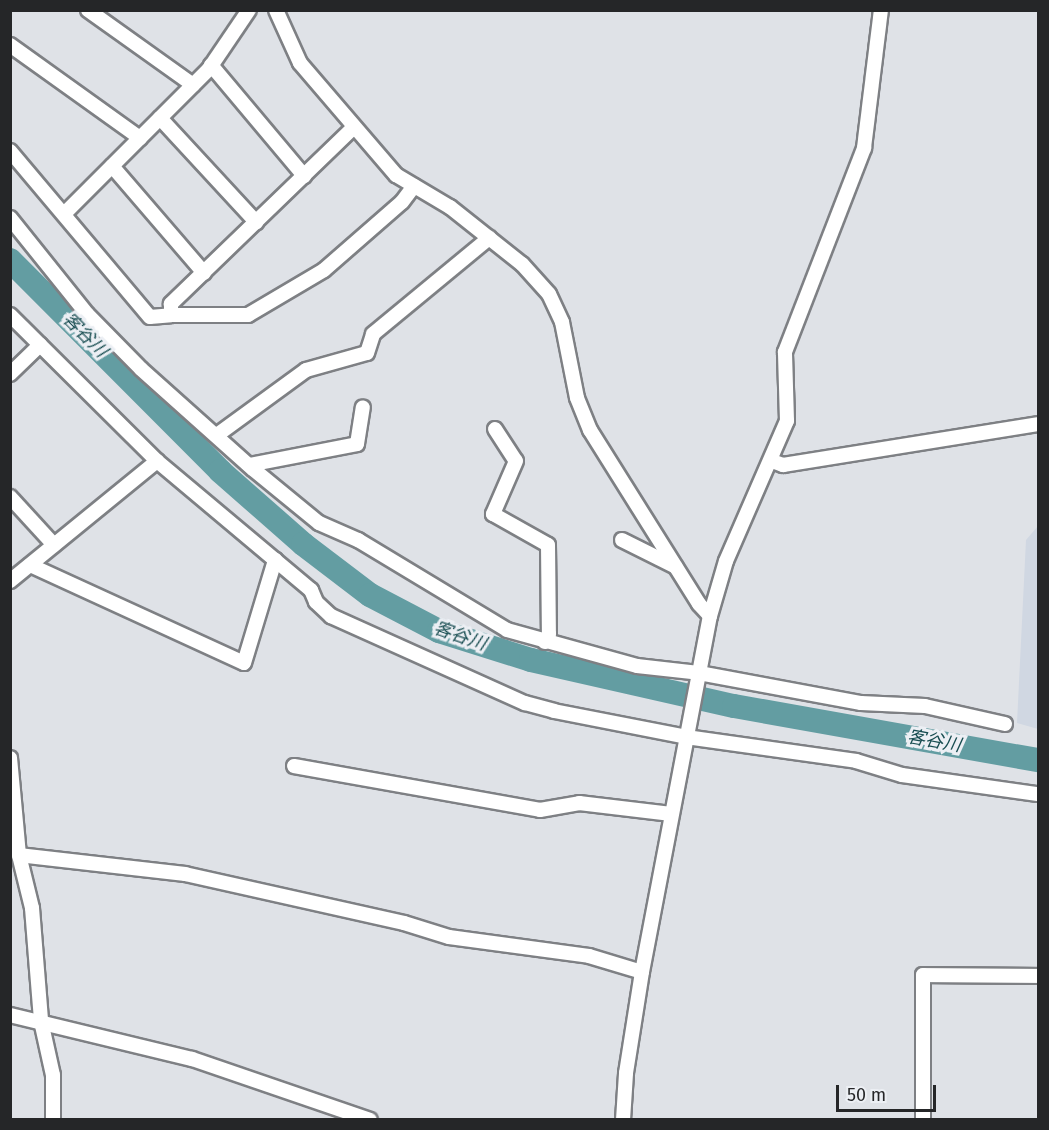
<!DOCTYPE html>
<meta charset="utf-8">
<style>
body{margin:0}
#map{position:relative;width:1049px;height:1130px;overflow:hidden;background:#dfe2e7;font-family:"Fira Sans","Noto Sans JP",sans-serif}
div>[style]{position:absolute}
.built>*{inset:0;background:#d0d7e2}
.river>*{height:24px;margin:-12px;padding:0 12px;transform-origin:12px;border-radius:12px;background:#639da2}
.roads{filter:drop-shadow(2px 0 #7e8084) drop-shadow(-2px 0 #7e8084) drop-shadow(0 2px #7e8084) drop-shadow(0 -2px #7e8084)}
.minor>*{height:14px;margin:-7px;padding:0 7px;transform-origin:7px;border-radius:7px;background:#fff}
span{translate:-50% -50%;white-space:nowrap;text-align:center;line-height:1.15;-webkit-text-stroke:6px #eceff4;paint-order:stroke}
.water-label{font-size:18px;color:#184d51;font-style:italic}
.frame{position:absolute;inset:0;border:12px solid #252628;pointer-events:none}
.scale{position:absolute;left:836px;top:1085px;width:100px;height:27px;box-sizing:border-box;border:3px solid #252628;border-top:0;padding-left:8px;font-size:18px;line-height:21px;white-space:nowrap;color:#252628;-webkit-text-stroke:4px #eceff4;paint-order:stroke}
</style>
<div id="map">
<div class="built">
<div style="clip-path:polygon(1038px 526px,1038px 729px,1017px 723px,1026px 540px)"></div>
</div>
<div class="river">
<div style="left:10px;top:260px;width:298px;rotate:45.1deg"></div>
<div style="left:220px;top:471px;width:111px;rotate:41.3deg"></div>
<div style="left:303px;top:544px;width:84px;rotate:37.3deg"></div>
<div style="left:370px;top:595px;width:78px;rotate:27.6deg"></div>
<div style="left:439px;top:631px;width:96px;rotate:17.5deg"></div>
<div style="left:531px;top:660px;width:208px;rotate:12.8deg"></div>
<div style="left:734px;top:706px;width:309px;rotate:10.1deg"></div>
</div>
<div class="roads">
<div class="minor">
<div style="left:88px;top:10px;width:129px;rotate:35.5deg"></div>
<div style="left:276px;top:10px;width:58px;rotate:65.6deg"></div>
<div style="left:300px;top:63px;width:148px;rotate:49.4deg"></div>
<div style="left:396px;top:175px;width:63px;rotate:30.7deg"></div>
<div style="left:450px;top:207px;width:92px;rotate:38.4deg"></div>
<div style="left:522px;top:264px;width:40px;rotate:48deg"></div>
<div style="left:549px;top:294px;width:31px;rotate:65deg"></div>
<div style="left:562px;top:322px;width:77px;rotate:78.8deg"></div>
<div style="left:577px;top:398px;width:35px;rotate:68deg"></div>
<div style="left:590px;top:430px;width:205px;rotate:57.9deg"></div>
<div style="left:699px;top:604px;width:16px;rotate:47deg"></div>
<div style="left:10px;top:45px;width:160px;rotate:35.6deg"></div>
<div style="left:211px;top:65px;width:145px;rotate:50deg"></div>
<div style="left:160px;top:118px;width:142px;rotate:47.3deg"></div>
<div style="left:354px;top:127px;width:255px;rotate:136deg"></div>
<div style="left:171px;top:304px;width:11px;rotate:90deg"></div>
<div style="left:171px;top:315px;width:77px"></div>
<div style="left:248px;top:315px;width:88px;rotate:-30.6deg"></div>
<div style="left:324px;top:270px;width:103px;rotate:-41.1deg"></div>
<div style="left:402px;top:202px;width:20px;rotate:-53deg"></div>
<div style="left:10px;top:151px;width:217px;rotate:49.9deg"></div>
<div style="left:150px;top:317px;width:21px;rotate:-5deg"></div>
<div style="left:112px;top:166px;width:141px;rotate:49.3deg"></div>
<div style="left:64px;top:214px;width:205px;rotate:-45deg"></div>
<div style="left:209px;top:69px;width:71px;rotate:-55.9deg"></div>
<div style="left:10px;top:218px;width:123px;rotate:51.3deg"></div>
<div style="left:87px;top:314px;width:77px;rotate:45.5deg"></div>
<div style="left:141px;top:369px;width:150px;rotate:41.8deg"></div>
<div style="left:253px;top:469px;width:85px;rotate:39.3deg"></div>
<div style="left:319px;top:523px;width:43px;rotate:23.6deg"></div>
<div style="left:358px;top:540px;width:174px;rotate:31.1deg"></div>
<div style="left:507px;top:630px;width:135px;rotate:15.5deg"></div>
<div style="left:637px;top:666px;width:62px;rotate:6.4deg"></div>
<div style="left:699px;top:673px;width:165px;rotate:10.5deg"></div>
<div style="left:861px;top:703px;width:64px;rotate:2.7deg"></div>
<div style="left:925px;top:706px;width:82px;rotate:12.7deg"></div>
<div style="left:10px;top:315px;width:207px;rotate:44.8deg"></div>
<div style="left:157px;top:461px;width:201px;rotate:40deg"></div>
<div style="left:311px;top:590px;width:13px;rotate:67deg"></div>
<div style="left:316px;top:602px;width:21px;rotate:43deg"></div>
<div style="left:331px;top:616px;width:213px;rotate:24.2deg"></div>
<div style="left:525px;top:703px;width:30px;rotate:15deg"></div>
<div style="left:554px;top:711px;width:135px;rotate:11.1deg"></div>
<div style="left:686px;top:737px;width:172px;rotate:8deg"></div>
<div style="left:856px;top:761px;width:48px;rotate:16.9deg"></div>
<div style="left:902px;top:775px;width:137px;rotate:8deg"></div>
<div style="left:10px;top:374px;width:42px;rotate:-44deg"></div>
<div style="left:495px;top:429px;width:38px;rotate:57deg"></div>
<div style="left:516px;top:461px;width:58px;rotate:113.5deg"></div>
<div style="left:493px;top:514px;width:63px;rotate:29.4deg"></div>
<div style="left:548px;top:545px;width:89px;rotate:89.4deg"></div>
<div style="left:549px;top:634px;width:9px;rotate:117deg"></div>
<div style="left:217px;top:435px;width:110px;rotate:-36.1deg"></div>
<div style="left:306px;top:370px;width:63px;rotate:-15.6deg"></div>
<div style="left:367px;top:353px;width:20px;rotate:-72deg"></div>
<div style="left:373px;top:334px;width:151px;rotate:-39.6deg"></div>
<div style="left:772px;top:461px;width:12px;rotate:20deg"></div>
<div style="left:783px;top:465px;width:258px;rotate:-9.1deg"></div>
<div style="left:249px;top:465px;width:110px;rotate:-11deg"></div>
<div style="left:357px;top:444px;width:37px;rotate:-81deg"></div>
<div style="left:10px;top:497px;width:65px;rotate:47.5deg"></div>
<div style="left:622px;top:540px;width:60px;rotate:26.6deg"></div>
<div style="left:30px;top:565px;width:235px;rotate:24.6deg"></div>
<div style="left:244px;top:663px;width:108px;rotate:-73.2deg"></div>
<div style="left:10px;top:581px;width:190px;rotate:-39.2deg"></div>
<div style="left:10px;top:758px;width:97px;rotate:84.7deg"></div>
<div style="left:19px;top:855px;width:55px;rotate:76.2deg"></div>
<div style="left:32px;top:908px;width:113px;rotate:85.4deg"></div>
<div style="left:41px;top:1021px;width:55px;rotate:77.5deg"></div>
<div style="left:53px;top:1075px;width:45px;rotate:90deg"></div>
<div style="left:294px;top:766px;width:250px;rotate:10.1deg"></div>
<div style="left:540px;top:810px;width:40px;rotate:-10deg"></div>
<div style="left:579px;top:803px;width:93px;rotate:6.8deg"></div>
<div style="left:19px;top:855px;width:167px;rotate:6.5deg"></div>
<div style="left:185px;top:874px;width:224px;rotate:12.6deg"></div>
<div style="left:404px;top:923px;width:47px;rotate:17.3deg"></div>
<div style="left:449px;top:937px;width:141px;rotate:7.7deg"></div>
<div style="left:589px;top:956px;width:55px;rotate:16.8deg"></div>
<div style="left:10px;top:1015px;width:187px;rotate:13.6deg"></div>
<div style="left:192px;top:1059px;width:188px;rotate:18.9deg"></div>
<div style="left:623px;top:1120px;width:47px;rotate:-86.3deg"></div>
<div style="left:626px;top:1073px;width:102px;rotate:-81deg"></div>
<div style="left:642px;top:972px;width:362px;rotate:-79.2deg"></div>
<div style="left:710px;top:616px;width:57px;rotate:-73.8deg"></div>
<div style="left:726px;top:561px;width:153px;rotate:-66.5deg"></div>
<div style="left:787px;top:421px;width:69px;rotate:-91.7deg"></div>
<div style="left:785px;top:352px;width:219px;rotate:-68.8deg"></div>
<div style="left:864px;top:148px;width:139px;rotate:-83deg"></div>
<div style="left:923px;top:1120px;width:145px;rotate:-90deg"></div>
<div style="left:923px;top:975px;width:115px;rotate:0.5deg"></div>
</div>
</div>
<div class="water-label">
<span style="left:85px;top:335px;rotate:45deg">客谷川</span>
<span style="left:460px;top:636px;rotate:19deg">客谷川</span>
<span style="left:934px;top:741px;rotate:10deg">客谷川</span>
</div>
<div class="frame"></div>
<div class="scale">50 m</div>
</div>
